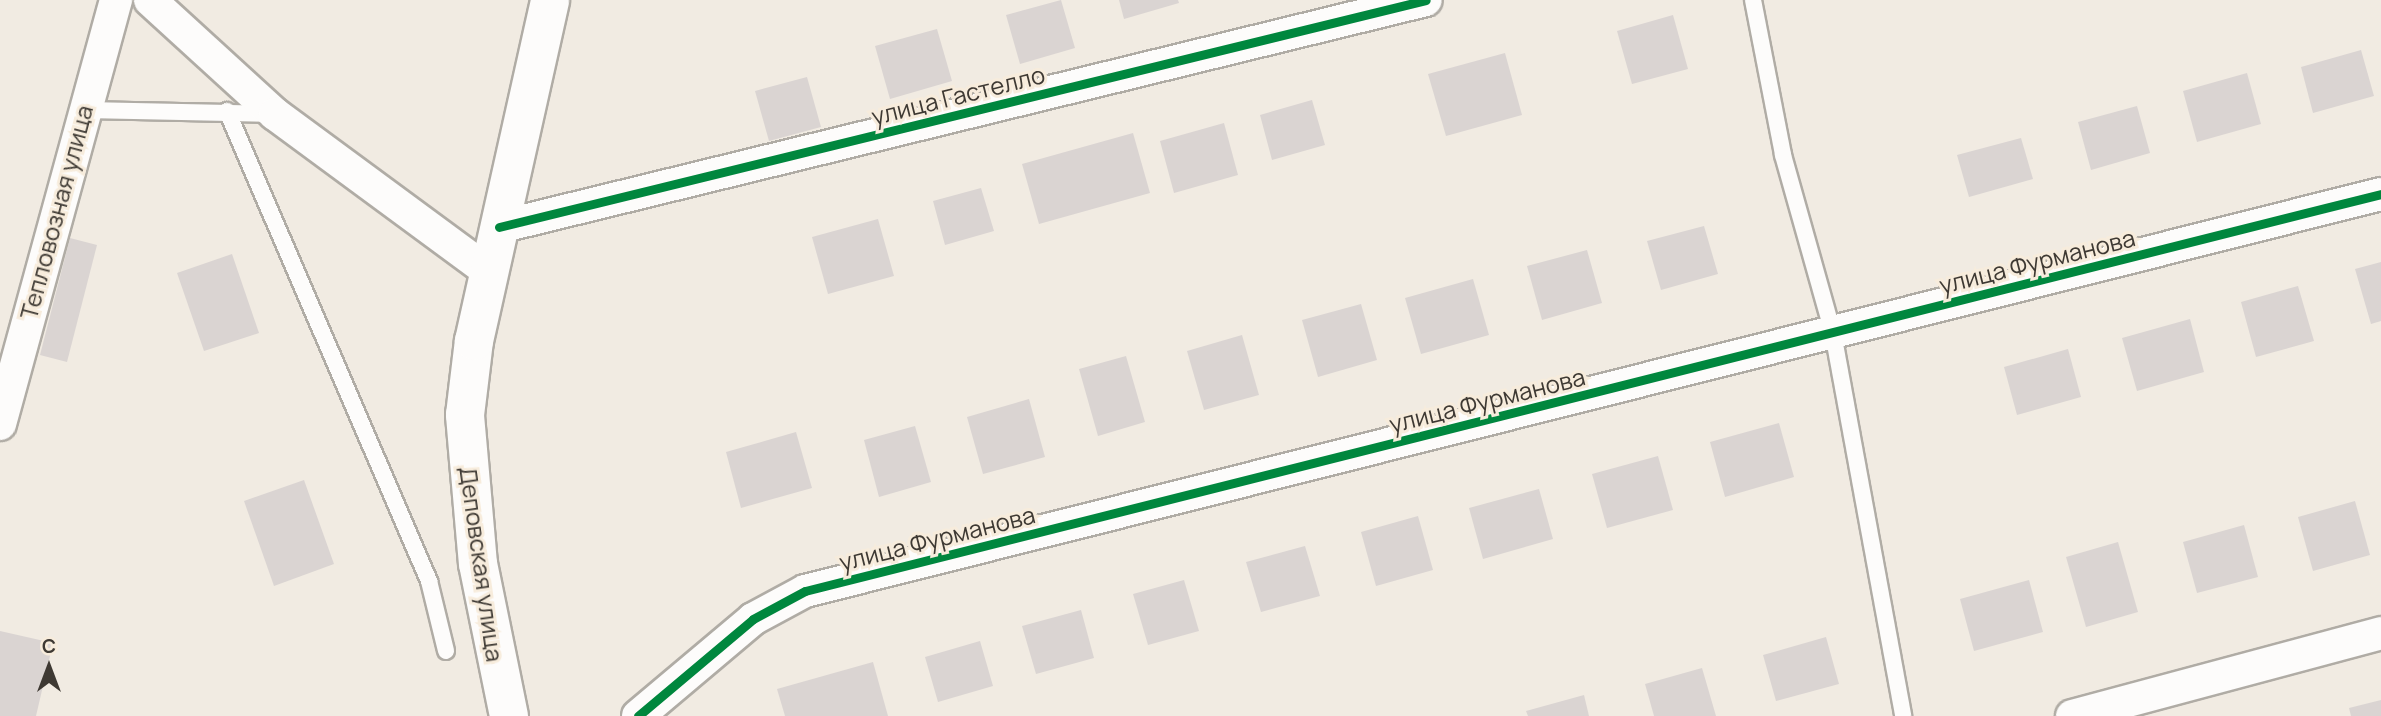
<!DOCTYPE html>
<meta charset="utf-8">
<style>
body{margin:0}
#map{position:relative;width:2381px;height:716px;overflow:hidden;background:#f1ebe2;font-family:Manrope,sans-serif}
div>[style]{position:absolute}
.building>*{inset:0;background:#dad4d2}
.roads{filter:drop-shadow(2px 0 #b0aca5) drop-shadow(-2px 0 #b0aca5) drop-shadow(0 2px #b0aca5) drop-shadow(0 -2px #b0aca5)}
.service>*{height:16px;margin:-8px;padding:0 8px;transform-origin:8px;border-radius:8px;background:#fdfcfb}
.minor>*{height:32px;margin:-16px;padding:0 16px;transform-origin:16px;border-radius:16px;background:#fdfcfb}
.tertiary>*{height:38px;margin:-19px;padding:0 19px;transform-origin:19px;border-radius:19px;background:#fdfcfb}
.cycleway>*{height:9px;margin:-4.5px;padding:0 4.5px;transform-origin:4.5px;border-radius:4.5px;background:#00873e}
span{translate:-50% -50%;white-space:nowrap;text-align:center;line-height:1.15;-webkit-text-stroke:6px #f7ecdc;paint-order:stroke}
.street-label{font-size:24px;color:#3e3933}
.north{position:absolute;left:14px;top:632px;width:70px;height:70px;-webkit-text-stroke:5px #f7ecdc;paint-order:stroke;rotate:0deg;font-size:19px;font-weight:700;line-height:28px;text-align:center;color:#3e3933}
.north::after{content:'';display:block;margin:auto;width:24px;height:32px;background:#3e3933;clip-path:polygon(50% 0,100% 100%,50% 72%,0 100%)}
</style>
<div id="map">
<div class="building">
<div style="clip-path:polygon(1061px 0,1075px 48px,1020px 64px,1006px 15px)"></div>
<div style="clip-path:polygon(1119px 0,1178px 0,1179px 3px,1124px 19px)"></div>
<div style="clip-path:polygon(1673px 15px,1688px 69px,1632px 84px,1617px 31px)"></div>
<div style="clip-path:polygon(937px 29px,952px 81px,890px 99px,875px 46px)"></div>
<div style="clip-path:polygon(2361px 50px,2374px 96px,2313px 113px,2301px 67px)"></div>
<div style="clip-path:polygon(1505px 53px,1522px 115px,1446px 136px,1428px 74px)"></div>
<div style="clip-path:polygon(2247px 73px,2261px 124px,2197px 142px,2183px 91px)"></div>
<div style="clip-path:polygon(807px 77px,821px 127px,769px 141px,755px 91px)"></div>
<div style="clip-path:polygon(1312px 100px,1325px 145px,1272px 160px,1260px 115px)"></div>
<div style="clip-path:polygon(2137px 106px,2150px 153px,2091px 170px,2078px 122px)"></div>
<div style="clip-path:polygon(1224px 123px,1238px 175px,1174px 193px,1160px 141px)"></div>
<div style="clip-path:polygon(1133px 133px,1150px 193px,1039px 224px,1022px 164px)"></div>
<div style="clip-path:polygon(2021px 138px,2033px 179px,1969px 197px,1957px 155px)"></div>
<div style="clip-path:polygon(981px 188px,994px 231px,945px 245px,933px 201px)"></div>
<div style="clip-path:polygon(878px 219px,894px 276px,828px 294px,812px 237px)"></div>
<div style="clip-path:polygon(1704px 226px,1718px 274px,1661px 290px,1647px 241px)"></div>
<div style="clip-path:polygon(70px 238px,97px 245px,67px 362px,40px 355px)"></div>
<div style="clip-path:polygon(1587px 250px,1602px 303px,1542px 320px,1527px 266px)"></div>
<div style="clip-path:polygon(232px 254px,259px 333px,204px 351px,177px 273px)"></div>
<div style="clip-path:polygon(2381px 262px,2381px 321px,2371px 324px,2355px 269px)"></div>
<div style="clip-path:polygon(1473px 279px,1489px 335px,1421px 354px,1405px 298px)"></div>
<div style="clip-path:polygon(2298px 286px,2314px 341px,2256px 357px,2241px 302px)"></div>
<div style="clip-path:polygon(1361px 304px,1377px 360px,1318px 377px,1302px 320px)"></div>
<div style="clip-path:polygon(2190px 319px,2204px 372px,2137px 391px,2122px 338px)"></div>
<div style="clip-path:polygon(1242px 335px,1259px 395px,1204px 410px,1187px 351px)"></div>
<div style="clip-path:polygon(2068px 349px,2081px 397px,2017px 415px,2004px 367px)"></div>
<div style="clip-path:polygon(1126px 356px,1145px 422px,1098px 436px,1079px 369px)"></div>
<div style="clip-path:polygon(1029px 399px,1045px 457px,983px 474px,967px 417px)"></div>
<div style="clip-path:polygon(1779px 423px,1794px 477px,1725px 497px,1710px 442px)"></div>
<div style="clip-path:polygon(915px 426px,931px 482px,879px 497px,864px 440px)"></div>
<div style="clip-path:polygon(796px 432px,812px 488px,741px 508px,726px 452px)"></div>
<div style="clip-path:polygon(1658px 456px,1673px 510px,1607px 528px,1592px 474px)"></div>
<div style="clip-path:polygon(304px 480px,334px 564px,274px 586px,244px 501px)"></div>
<div style="clip-path:polygon(1539px 489px,1553px 539px,1483px 559px,1469px 508px)"></div>
<div style="clip-path:polygon(2355px 501px,2370px 555px,2313px 571px,2298px 517px)"></div>
<div style="clip-path:polygon(1418px 516px,1433px 570px,1376px 586px,1361px 532px)"></div>
<div style="clip-path:polygon(2244px 525px,2258px 577px,2197px 593px,2183px 542px)"></div>
<div style="clip-path:polygon(2118px 542px,2138px 612px,2086px 627px,2066px 557px)"></div>
<div style="clip-path:polygon(1305px 546px,1320px 596px,1261px 612px,1246px 562px)"></div>
<div style="clip-path:polygon(1184px 580px,1199px 631px,1148px 645px,1133px 594px)"></div>
<div style="clip-path:polygon(2029px 580px,2043px 632px,1974px 651px,1960px 599px)"></div>
<div style="clip-path:polygon(1081px 610px,1094px 658px,1036px 674px,1022px 626px)"></div>
<div style="clip-path:polygon(0 631px,53px 643px,36px 716px,0 716px)"></div>
<div style="clip-path:polygon(1826px 637px,1839px 684px,1776px 701px,1763px 655px)"></div>
<div style="clip-path:polygon(980px 641px,993px 686px,938px 702px,925px 657px)"></div>
<div style="clip-path:polygon(873px 662px,888px 716px,785px 716px,777px 689px)"></div>
<div style="clip-path:polygon(1702px 668px,1716px 716px,1654px 716px,1645px 684px)"></div>
<div style="clip-path:polygon(1584px 695px,1589px 716px,1528px 716px,1526px 711px)"></div>
<div style="clip-path:polygon(2381px 700px,2381px 716px,2351px 716px,2349px 708px)"></div>
</div>
<div class="roads">
<div class="service">
<div style="left:1753px;top:0;width:158px;rotate:79deg"></div>
<div style="left:1783px;top:155px;width:185px;rotate:74.3deg"></div>
<div style="left:1833px;top:333px;width:389px;rotate:79.6deg"></div>
<div style="left:82px;top:110px;width:187px;rotate:1.2deg"></div>
<div style="left:227px;top:111px;width:512px;rotate:66.74deg"></div>
<div style="left:429px;top:581px;width:72px;rotate:76.3deg"></div>
</div>
<div class="minor">
<div style="left:150px;top:0;width:169px;rotate:42.4deg"></div>
<div style="left:275px;top:114px;width:266px;rotate:36.4deg"></div>
<div style="left:499px;top:227px;width:954px;rotate:-13.76deg"></div>
<div style="left:0;top:424px;width:440px;rotate:-74.7deg"></div>
<div style="left:638px;top:716px;width:150px;rotate:-40.1deg"></div>
<div style="left:753px;top:619px;width:59px;rotate:-28.3deg"></div>
<div style="left:805px;top:591px;width:1625px;rotate:-14.14deg"></div>
<div style="left:2072px;top:716px;width:320px;rotate:-15deg"></div>
</div>
<div class="tertiary">
<div style="left:509px;top:716px;width:155px;rotate:-101.5deg"></div>
<div style="left:478px;top:564px;width:150px;rotate:-95deg"></div>
<div style="left:465px;top:415px;width:75px;rotate:-83.1deg"></div>
<div style="left:474px;top:341px;width:349px;rotate:-77.4deg"></div>
</div>
</div>
<div class="cycleway">
<div style="left:499px;top:227px;width:954px;rotate:-13.76deg"></div>
<div style="left:638px;top:716px;width:150px;rotate:-40.1deg"></div>
<div style="left:753px;top:619px;width:59px;rotate:-28.3deg"></div>
<div style="left:805px;top:591px;width:1625px;rotate:-14.14deg"></div>
</div>
<div class="street-label">
<span style="left:958px;top:95px;rotate:-14deg">улица Гастелло</span>
<span style="left:56px;top:212px;rotate:-75deg">Тепловозная улица</span>
<span style="left:2037px;top:261px;rotate:-14deg">улица Фурманова</span>
<span style="left:1487px;top:400px;rotate:-14deg">улица Фурманова</span>
<span style="left:937px;top:538px;rotate:-14deg">улица Фурманова</span>
<span style="left:482px;top:564px;rotate:82deg">Деповская улица</span>
</div>
<div class="north">С</div>
</div>
